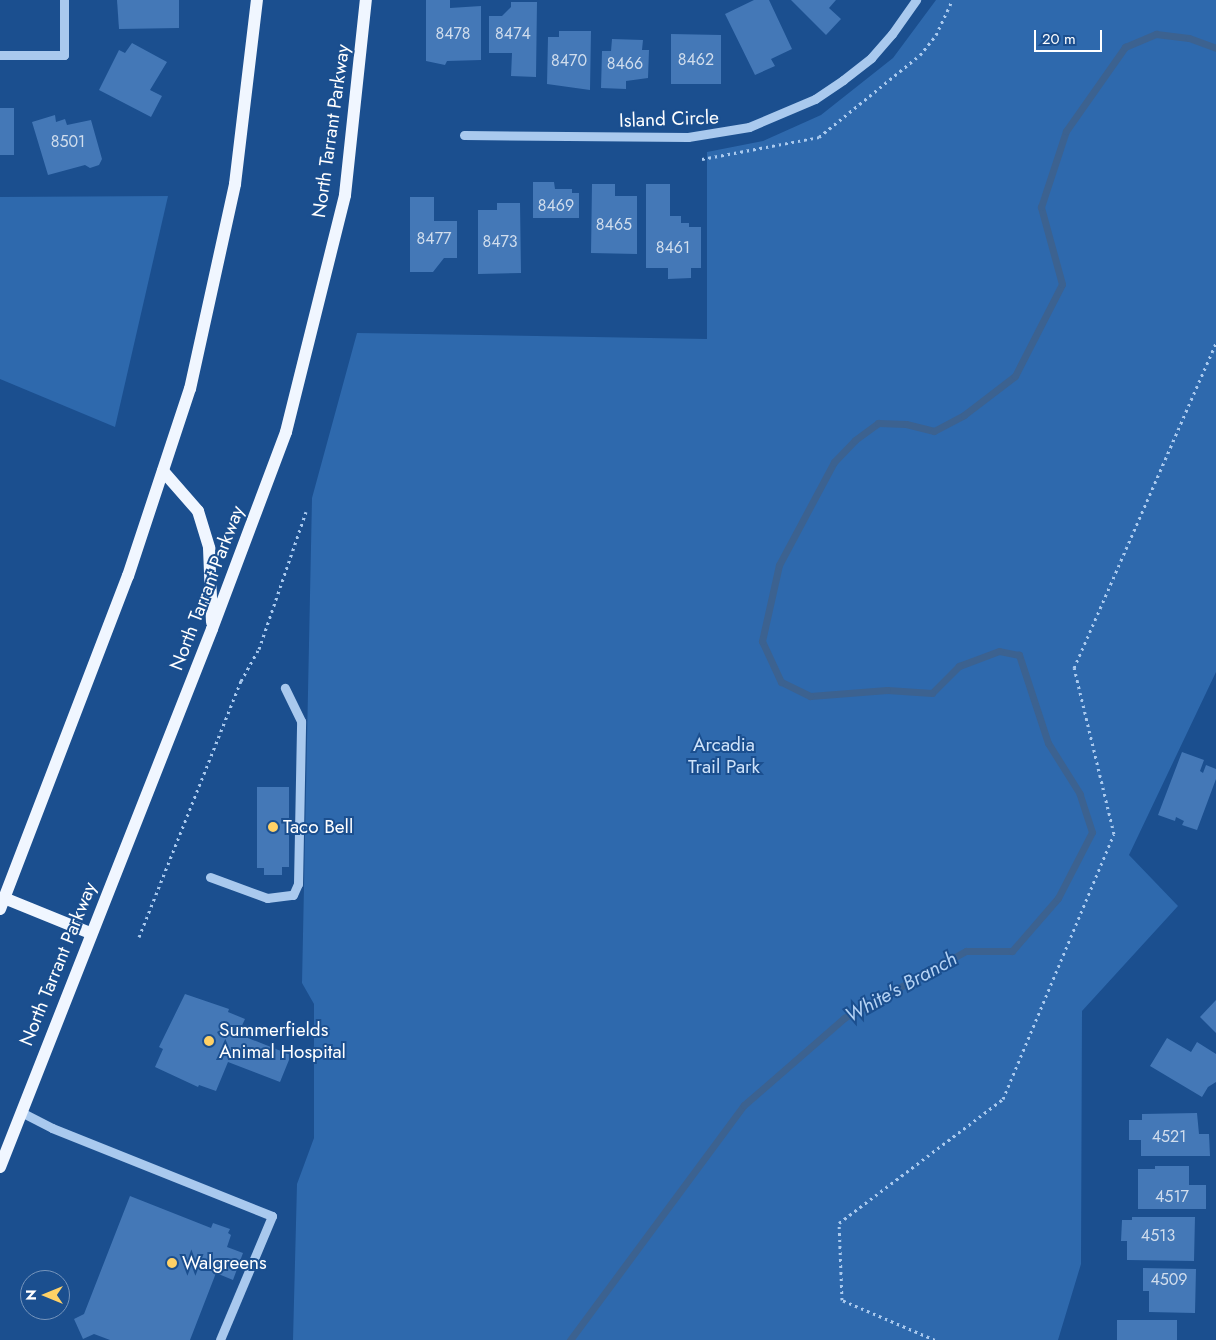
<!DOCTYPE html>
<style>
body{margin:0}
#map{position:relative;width:1216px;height:1340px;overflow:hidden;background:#1b4f8f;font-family:Jost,sans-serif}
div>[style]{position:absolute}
.green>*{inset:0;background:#2e69ad}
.stream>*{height:7px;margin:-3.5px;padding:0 3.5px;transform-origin:3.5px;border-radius:3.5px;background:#3c6290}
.building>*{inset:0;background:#4478b7}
.path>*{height:3px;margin-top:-1.5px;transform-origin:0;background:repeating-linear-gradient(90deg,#a9c9ee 0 2.5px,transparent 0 6.5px)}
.minor>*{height:9px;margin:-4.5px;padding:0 4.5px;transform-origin:4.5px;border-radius:4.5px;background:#a9c9ee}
.major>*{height:12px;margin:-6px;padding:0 6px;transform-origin:6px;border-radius:6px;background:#f0f6ff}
.dots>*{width:14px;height:14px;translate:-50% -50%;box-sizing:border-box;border:2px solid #1b4f8f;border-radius:50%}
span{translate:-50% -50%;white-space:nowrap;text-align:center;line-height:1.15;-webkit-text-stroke:4px #1b4f8f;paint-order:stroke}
.number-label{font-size:16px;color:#d0dded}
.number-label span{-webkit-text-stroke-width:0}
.street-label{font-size:19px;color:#fff}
.park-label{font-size:19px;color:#cfe3fa}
.poi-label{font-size:19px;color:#fff}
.left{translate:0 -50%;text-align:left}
.water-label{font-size:20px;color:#b5d3f5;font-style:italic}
.north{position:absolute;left:20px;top:1270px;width:50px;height:50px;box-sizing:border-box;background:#1b4f8f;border:1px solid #7695bc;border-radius:50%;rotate:270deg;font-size:14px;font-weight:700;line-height:20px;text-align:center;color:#fff}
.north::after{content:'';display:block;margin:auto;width:18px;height:22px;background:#ffd166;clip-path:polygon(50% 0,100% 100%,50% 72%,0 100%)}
.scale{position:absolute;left:1034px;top:30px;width:68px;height:22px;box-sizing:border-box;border:2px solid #fff;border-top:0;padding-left:6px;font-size:15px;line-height:18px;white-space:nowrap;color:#fff;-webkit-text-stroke:4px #1b4f8f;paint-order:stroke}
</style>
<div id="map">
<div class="green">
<div style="clip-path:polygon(936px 0,1216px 0,1216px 672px,1129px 855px,1178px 906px,1082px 1011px,1081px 1264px,1058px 1340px,293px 1340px,297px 1184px,314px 1138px,314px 1004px,302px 983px,312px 498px,357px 333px,707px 339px,707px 152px,763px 141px,821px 115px,893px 58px)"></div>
<div style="clip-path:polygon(168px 196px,115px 427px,0 379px,0 197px)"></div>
</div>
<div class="stream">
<div style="left:570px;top:1340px;width:292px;rotate:-53.5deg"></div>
<div style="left:744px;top:1105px;width:133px;rotate:-41deg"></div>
<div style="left:844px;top:1018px;width:139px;rotate:-28.8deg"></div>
<div style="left:966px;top:951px;width:46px"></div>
<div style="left:1012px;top:951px;width:70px;rotate:-49deg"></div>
<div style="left:1058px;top:898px;width:74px;rotate:-62.7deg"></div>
<div style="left:1092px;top:832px;width:40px;rotate:-108deg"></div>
<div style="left:1080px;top:794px;width:60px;rotate:-122.1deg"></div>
<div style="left:1048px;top:743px;width:93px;rotate:-108.2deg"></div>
<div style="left:1019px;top:655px;width:20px;rotate:-169deg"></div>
<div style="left:999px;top:651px;width:43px;rotate:159.4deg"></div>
<div style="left:959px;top:666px;width:38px;rotate:135deg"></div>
<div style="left:932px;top:693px;width:45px;rotate:-176.2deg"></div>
<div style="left:887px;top:690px;width:77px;rotate:175.5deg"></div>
<div style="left:810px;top:696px;width:32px;rotate:-154deg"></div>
<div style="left:781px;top:682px;width:45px;rotate:-114.9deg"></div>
<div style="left:762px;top:641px;width:78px;rotate:-77.4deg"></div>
<div style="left:779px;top:565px;width:117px;rotate:-61.9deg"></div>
<div style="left:834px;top:462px;width:30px;rotate:-46deg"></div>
<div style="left:855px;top:440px;width:29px;rotate:-36deg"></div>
<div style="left:878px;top:423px;width:28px;rotate:2deg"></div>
<div style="left:906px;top:424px;width:29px;rotate:14deg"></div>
<div style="left:934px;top:431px;width:34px;rotate:-28deg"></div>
<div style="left:964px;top:415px;width:64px;rotate:-37.4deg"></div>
<div style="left:1015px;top:376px;width:103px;rotate:-62.9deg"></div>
<div style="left:1062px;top:284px;width:80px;rotate:-105.3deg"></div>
<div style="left:1041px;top:207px;width:80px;rotate:-71.8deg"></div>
<div style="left:1066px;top:131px;width:103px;rotate:-54.9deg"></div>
<div style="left:1125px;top:47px;width:34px;rotate:-23deg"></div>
<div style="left:1156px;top:34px;width:33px;rotate:7deg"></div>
<div style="left:1189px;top:38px;width:29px;rotate:20deg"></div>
</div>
<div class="building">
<div style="clip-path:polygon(117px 0,179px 0,179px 28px,119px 29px)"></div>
<div style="clip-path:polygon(426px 0,450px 0,450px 8px,481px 6px,481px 60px,447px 61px,445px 65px,426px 61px)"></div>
<div style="clip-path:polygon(754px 0,769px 0,792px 49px,771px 59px,775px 66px,755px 75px,725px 14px)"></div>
<div style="clip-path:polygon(791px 0,836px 0,829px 8px,841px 19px,826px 35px)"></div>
<div style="clip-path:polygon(511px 2px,537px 2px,536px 77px,511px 76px,512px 53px,489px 53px,489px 16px,502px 16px,511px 7px)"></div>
<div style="clip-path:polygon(559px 31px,591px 31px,590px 90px,547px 84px,548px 37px,559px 37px)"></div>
<div style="clip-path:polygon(671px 34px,721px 35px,721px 84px,671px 84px)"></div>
<div style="clip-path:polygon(612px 39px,643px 40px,642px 50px,649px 50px,648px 78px,626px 81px,626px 89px,601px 88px,602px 51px,611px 51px)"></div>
<div style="clip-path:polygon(132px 43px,167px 62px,150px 90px,162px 96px,151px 117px,99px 90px,119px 50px,125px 53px)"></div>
<div style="clip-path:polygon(0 108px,14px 108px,14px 155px,0 155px)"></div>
<div style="clip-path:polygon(55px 115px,56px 122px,65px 119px,67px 125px,91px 120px,102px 159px,99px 165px,90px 168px,85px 165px,48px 175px,32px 122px)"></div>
<div style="clip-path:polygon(533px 182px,554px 182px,555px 189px,572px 189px,572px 193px,579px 193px,579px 218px,533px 218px)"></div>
<div style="clip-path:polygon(592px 184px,615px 184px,615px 196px,637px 196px,637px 254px,591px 253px)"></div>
<div style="clip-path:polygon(646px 184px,670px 184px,670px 216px,681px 216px,681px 223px,689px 223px,689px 227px,701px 227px,701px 268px,691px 268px,691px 278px,668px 279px,668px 268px,646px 268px)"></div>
<div style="clip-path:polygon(410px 197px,434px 197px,434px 221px,457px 221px,457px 258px,444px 258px,433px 272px,410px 272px)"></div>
<div style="clip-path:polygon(497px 203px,520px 203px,521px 273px,478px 274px,478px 210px,497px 210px)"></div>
<div style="clip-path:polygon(1182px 752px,1204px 760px,1200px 771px,1203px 773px,1206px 765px,1216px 769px,1216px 779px,1197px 830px,1182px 825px,1184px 821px,1176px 817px,1175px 821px,1158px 815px)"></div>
<div style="clip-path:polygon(257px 787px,289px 787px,289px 867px,282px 867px,282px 875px,264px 875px,264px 868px,257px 868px)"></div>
<div style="clip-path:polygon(185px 994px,229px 1009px,228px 1012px,245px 1019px,238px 1034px,291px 1055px,280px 1082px,228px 1062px,216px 1091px,199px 1085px,198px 1087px,155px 1067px,163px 1049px,159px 1047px)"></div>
<div style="clip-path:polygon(1216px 1000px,1216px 1033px,1200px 1017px)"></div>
<div style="clip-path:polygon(1167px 1038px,1191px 1052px,1197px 1042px,1216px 1054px,1216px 1082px,1208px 1087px,1202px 1097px,1150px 1066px)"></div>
<div style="clip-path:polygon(1197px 1113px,1199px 1134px,1209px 1134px,1210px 1156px,1141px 1156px,1141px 1140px,1129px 1140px,1129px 1120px,1142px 1120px,1142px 1114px)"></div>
<div style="clip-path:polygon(1155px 1166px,1189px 1166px,1189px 1185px,1206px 1185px,1206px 1209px,1138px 1209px,1138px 1169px,1155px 1169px)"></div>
<div style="clip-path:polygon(130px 1196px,211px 1228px,213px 1223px,230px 1229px,228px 1233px,231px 1235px,227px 1247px,243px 1253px,233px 1280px,216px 1273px,190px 1340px,110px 1340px,94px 1334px,83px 1339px,74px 1319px,84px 1314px)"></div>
<div style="clip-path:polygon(1132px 1217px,1195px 1217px,1194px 1261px,1127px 1260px,1127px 1241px,1121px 1241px,1122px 1220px,1132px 1220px)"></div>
<div style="clip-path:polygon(1143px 1268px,1196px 1269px,1195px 1313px,1149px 1312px,1149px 1291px,1143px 1291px)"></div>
<div style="clip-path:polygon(1117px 1320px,1177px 1320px,1177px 1340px,1117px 1340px)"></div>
</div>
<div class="path">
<div style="left:702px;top:159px;width:119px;rotate:-10.6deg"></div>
<div style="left:819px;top:137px;width:130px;rotate:-39.1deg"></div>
<div style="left:920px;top:55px;width:26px;rotate:-51deg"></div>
<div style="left:936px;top:35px;width:38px;rotate:-65deg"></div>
<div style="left:139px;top:937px;width:276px;rotate:-68.3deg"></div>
<div style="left:241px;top:681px;width:37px;rotate:-61deg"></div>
<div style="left:259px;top:649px;width:145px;rotate:-71.1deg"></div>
<div style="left:935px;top:1340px;width:101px;rotate:-156.7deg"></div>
<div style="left:842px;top:1300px;width:77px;rotate:-92.2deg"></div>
<div style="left:839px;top:1223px;width:206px;rotate:-37.1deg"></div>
<div style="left:1003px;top:1099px;width:287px;rotate:-67.3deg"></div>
<div style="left:1114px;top:834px;width:171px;rotate:-103.5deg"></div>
<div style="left:1074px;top:668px;width:355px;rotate:-66.4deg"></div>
</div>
<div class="minor">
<div style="left:0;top:55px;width:64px"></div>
<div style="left:64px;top:55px;width:55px;rotate:-90deg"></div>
<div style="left:464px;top:135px;width:224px;rotate:0.5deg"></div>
<div style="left:688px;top:137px;width:62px;rotate:-9.3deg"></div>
<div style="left:749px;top:127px;width:72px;rotate:-23deg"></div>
<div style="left:815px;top:99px;width:34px;rotate:-34deg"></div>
<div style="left:843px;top:80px;width:36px;rotate:-38deg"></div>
<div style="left:871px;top:58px;width:32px;rotate:-49deg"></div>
<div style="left:892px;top:34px;width:42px;rotate:-54.8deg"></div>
<div style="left:210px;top:877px;width:61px;rotate:20.2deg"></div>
<div style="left:267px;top:898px;width:26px;rotate:-7deg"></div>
<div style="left:293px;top:895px;width:12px;rotate:-66deg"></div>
<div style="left:298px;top:884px;width:163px;rotate:-88.9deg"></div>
<div style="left:301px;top:721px;width:37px;rotate:-116deg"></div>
<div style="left:21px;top:1112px;width:35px;rotate:27deg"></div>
<div style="left:52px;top:1128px;width:237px;rotate:21.8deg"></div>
<div style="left:272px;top:1216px;width:134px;rotate:112.8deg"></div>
</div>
<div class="major">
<div style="left:163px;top:471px;width:53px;rotate:48.8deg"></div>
<div style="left:198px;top:511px;width:39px;rotate:73deg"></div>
<div style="left:209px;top:548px;width:74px;rotate:87.7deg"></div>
<div style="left:4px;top:898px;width:93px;rotate:22.1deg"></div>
<div style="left:0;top:909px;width:357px;rotate:-69deg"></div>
<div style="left:128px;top:576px;width:197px;rotate:-71.7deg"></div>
<div style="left:190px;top:389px;width:210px;rotate:-77.6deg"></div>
<div style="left:235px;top:184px;width:185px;rotate:-83.2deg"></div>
<div style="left:0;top:1167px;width:578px;rotate:-68.49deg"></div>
<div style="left:212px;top:629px;width:210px;rotate:-69.4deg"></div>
<div style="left:286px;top:432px;width:244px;rotate:-76deg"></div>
<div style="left:345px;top:195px;width:196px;rotate:-83.9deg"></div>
</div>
<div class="dots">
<div style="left:273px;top:827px;background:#ffd166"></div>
<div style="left:209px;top:1041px;background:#ffd166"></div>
<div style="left:172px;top:1263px;background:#ffd166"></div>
</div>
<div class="number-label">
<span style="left:453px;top:34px">8478</span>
<span style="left:513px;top:34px">8474</span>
<span style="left:696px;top:60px">8462</span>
<span style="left:569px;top:61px">8470</span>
<span style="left:625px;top:64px">8466</span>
<span style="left:68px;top:142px">8501</span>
<span style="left:556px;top:206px">8469</span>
<span style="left:614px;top:225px">8465</span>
<span style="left:434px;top:239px">8477</span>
<span style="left:500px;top:242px">8473</span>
<span style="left:673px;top:248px">8461</span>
<span style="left:1169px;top:1137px">4521</span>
<span style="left:1172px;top:1197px">4517</span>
<span style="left:1158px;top:1236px">4513</span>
<span style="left:1169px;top:1280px">4509</span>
</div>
<div class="street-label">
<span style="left:669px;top:119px;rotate:-2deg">Island Circle</span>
<span style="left:331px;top:131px;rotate:-82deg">North Tarrant Parkway</span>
<span style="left:207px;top:588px;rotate:-69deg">North Tarrant Parkway</span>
<span style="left:58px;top:964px;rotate:-68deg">North Tarrant Parkway</span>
</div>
<div class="park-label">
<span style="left:724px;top:756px">Arcadia<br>Trail Park</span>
</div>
<div class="poi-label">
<span class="left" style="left:283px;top:827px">Taco Bell</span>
<span class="left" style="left:219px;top:1041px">Summerfields<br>Animal Hospital</span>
<span class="left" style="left:182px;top:1263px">Walgreens</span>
</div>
<div class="water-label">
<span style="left:901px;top:987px;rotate:-29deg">White's Branch</span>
</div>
<div class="north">N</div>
<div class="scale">20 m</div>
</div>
